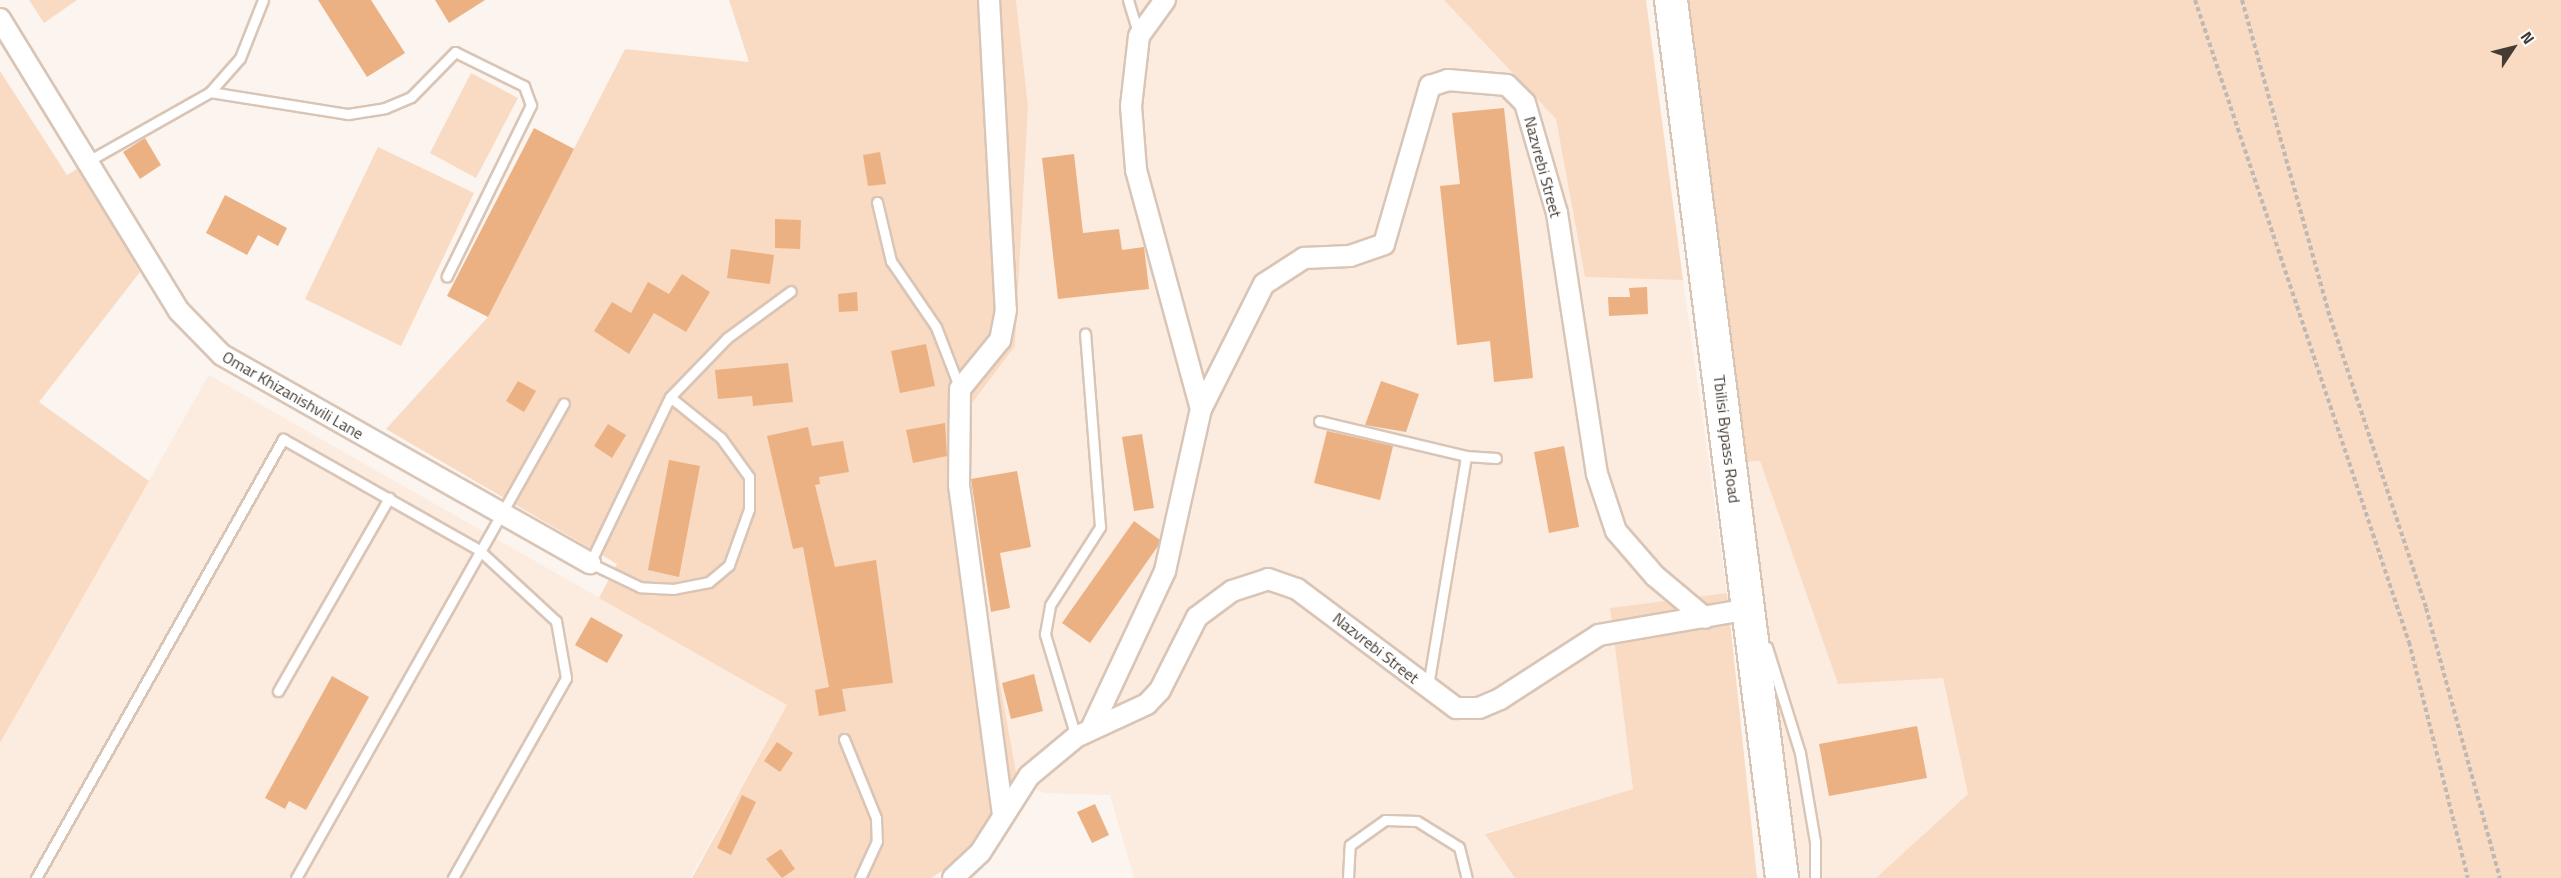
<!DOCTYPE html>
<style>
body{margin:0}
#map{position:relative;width:2561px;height:878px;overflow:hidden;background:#fcf4ee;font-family:"Titillium Web",sans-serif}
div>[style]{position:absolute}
.built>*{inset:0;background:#fcebdf}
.green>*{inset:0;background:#f9dac2}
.building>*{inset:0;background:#ecb182}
.path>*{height:4px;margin-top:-2px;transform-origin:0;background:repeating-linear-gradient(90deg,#c0b8b2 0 4.5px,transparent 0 7.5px)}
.roads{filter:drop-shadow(2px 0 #d9c5b6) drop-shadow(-2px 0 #d9c5b6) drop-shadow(0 2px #d9c5b6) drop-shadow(0 -2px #d9c5b6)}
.service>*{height:9px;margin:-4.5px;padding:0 4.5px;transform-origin:4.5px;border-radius:4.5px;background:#fff}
.minor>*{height:20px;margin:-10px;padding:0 10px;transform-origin:10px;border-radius:10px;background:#fff}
.trunk>*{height:32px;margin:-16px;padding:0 16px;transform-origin:16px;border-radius:16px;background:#fff}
span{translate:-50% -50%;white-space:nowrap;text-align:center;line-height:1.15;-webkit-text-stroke:4.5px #fff;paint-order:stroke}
.street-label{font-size:16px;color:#433b34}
.north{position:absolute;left:2483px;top:18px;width:60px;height:60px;-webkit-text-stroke:4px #fff;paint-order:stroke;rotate:55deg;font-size:16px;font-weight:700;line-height:24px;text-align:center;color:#433b34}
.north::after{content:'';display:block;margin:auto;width:21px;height:27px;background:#433b34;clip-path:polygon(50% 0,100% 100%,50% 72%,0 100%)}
</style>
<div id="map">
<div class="built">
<div style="clip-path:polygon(1016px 0,1444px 0,1556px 119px,1585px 277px,1683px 280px,1727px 593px,1610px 608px,1633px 789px,1485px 833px,1515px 878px,1134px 878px,1110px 795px,1046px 793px,1018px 783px,962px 474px,966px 411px,1015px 346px,1028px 106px)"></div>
<div style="clip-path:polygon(209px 375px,787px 705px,690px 878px,0 878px,0 743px)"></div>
<div style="clip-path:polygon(1760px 461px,1838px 684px,1943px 677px,1968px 794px,1876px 878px,1790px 878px,1742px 462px)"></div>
</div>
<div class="green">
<div style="clip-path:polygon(29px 0,77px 0,44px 23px)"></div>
<div style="clip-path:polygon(729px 0,1016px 0,1028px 106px,1015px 346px,966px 411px,962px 474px,1018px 783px,971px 853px,931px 878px,692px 878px,787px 705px,599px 598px,617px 564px,386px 429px,488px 317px,625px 49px,749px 62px)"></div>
<div style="clip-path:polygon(1444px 0,1646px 0,1683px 280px,1585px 277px,1556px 119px)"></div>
<div style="clip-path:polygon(1689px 0,2561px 0,2561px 878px,1876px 878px,1968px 794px,1943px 678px,1838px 684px,1760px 461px,1742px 462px)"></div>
<div style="clip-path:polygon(0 71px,67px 175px,80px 167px,140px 272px,39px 402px,149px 481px,0 743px)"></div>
<div style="clip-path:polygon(471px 73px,518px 98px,476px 178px,430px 153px)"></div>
<div style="clip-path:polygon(378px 147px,474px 193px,401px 346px,305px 299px)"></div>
<div style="clip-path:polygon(1727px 593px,1757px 878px,1515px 878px,1485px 834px,1633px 789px,1610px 608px)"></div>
</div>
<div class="building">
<div style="clip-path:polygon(318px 0,371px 0,405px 53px,367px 77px)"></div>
<div style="clip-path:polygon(435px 0,485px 0,449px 23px)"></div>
<div style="clip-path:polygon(1504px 108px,1533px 378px,1494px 382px,1490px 341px,1457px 345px,1440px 186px,1460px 184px,1452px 113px)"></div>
<div style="clip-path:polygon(534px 128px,574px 149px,488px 317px,447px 296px)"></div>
<div style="clip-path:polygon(145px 138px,161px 165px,140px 179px,123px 152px)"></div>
<div style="clip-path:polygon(880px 152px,886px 184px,868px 186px,863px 155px)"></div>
<div style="clip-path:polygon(1074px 154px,1083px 233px,1119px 229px,1122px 250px,1144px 247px,1149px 289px,1058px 299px,1042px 158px)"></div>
<div style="clip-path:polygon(225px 195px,287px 228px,278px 246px,258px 235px,247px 255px,206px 233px)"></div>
<div style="clip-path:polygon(775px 219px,801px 220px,800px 249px,775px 248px)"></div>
<div style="clip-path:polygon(731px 249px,774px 255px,770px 284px,727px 278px)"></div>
<div style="clip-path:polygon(682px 274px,710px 292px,686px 332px,654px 313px,629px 354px,594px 331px,612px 302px,631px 313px,648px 282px,669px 294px)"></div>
<div style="clip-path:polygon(1647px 287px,1648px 314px,1609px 316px,1608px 297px,1630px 297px,1629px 288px)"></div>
<div style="clip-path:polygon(857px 292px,858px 311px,839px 312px,838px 294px)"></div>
<div style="clip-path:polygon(926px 344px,935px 386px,900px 393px,891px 351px)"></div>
<div style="clip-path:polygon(788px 363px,793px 402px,753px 406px,752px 396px,718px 399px,715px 370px)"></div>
<div style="clip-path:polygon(518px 381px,536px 391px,524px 412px,506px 401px)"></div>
<div style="clip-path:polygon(1381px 381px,1419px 394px,1406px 432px,1365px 425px)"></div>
<div style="clip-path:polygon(945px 423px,947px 456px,913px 463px,906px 430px)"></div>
<div style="clip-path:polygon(608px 424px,626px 435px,612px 458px,594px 446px)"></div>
<div style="clip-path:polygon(808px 427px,812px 446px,843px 441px,849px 472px,819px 477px,820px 484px,815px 485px,835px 567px,876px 560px,893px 683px,842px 689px,846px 711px,819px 716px,815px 690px,829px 687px,803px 547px,793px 549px,767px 436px)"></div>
<div style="clip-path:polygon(1327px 431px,1393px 446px,1380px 500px,1314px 483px)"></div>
<div style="clip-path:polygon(1142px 434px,1154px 508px,1134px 511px,1122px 437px)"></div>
<div style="clip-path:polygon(1564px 446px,1579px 527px,1549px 533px,1534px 452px)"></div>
<div style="clip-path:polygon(669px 460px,700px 466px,679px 577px,648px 570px)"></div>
<div style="clip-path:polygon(1017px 471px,1031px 547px,1000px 553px,1010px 608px,991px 612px,971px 479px)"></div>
<div style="clip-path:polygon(1134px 521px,1160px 540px,1158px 546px,1090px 643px,1062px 623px)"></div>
<div style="clip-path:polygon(591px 617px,623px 635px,607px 663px,575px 645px)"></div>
<div style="clip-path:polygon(1034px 674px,1043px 711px,1011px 719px,1002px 683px)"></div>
<div style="clip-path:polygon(332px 676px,369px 697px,306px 810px,289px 801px,285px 809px,265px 798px)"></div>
<div style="clip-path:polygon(1917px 726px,1927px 778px,1829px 796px,1819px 744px)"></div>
<div style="clip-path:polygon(777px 742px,793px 753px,780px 772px,764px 761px)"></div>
<div style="clip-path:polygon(742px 795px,756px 802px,731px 855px,717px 848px)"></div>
<div style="clip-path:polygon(1095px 804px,1109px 835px,1092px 843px,1077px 812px)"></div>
<div style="clip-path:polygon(781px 849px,795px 869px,782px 878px,766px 859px)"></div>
</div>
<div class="path">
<div style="left:2195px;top:0;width:677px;rotate:71.57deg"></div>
<div style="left:2409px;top:642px;width:243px;rotate:76deg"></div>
<div style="left:2242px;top:0;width:323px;rotate:74.5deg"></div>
<div style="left:2328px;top:311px;width:313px;rotate:71.7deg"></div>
<div style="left:2426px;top:608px;width:280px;rotate:74.7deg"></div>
</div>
<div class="roads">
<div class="service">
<div style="left:1128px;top:0;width:34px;rotate:73deg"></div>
<div style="left:210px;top:92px;width:140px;rotate:9.1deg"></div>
<div style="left:348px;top:114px;width:37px;rotate:-9deg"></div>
<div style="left:385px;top:108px;width:28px;rotate:-23deg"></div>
<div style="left:411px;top:97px;width:63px;rotate:-45.6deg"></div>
<div style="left:455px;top:52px;width:77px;rotate:26.2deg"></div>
<div style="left:524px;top:86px;width:20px;rotate:70deg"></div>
<div style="left:531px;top:105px;width:191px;rotate:116.2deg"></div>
<div style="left:90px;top:160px;width:138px;rotate:-29.5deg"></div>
<div style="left:210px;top:92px;width:45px;rotate:-48.6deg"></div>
<div style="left:240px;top:58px;width:62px;rotate:-68.4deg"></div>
<div style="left:877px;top:202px;width:61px;rotate:76.7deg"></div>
<div style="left:891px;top:261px;width:80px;rotate:55.7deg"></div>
<div style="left:936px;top:327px;width:66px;rotate:68.8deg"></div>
<div style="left:670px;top:397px;width:65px;rotate:38.8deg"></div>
<div style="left:721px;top:438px;width:48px;rotate:54.3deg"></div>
<div style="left:749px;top:477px;width:32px;rotate:90deg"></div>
<div style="left:749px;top:509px;width:59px;rotate:109.7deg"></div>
<div style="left:729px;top:565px;width:26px;rotate:140deg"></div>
<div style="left:709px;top:582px;width:36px;rotate:169deg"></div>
<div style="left:674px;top:589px;width:34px;rotate:-177deg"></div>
<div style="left:640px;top:587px;width:55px;rotate:-154.4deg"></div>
<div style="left:590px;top:563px;width:184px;rotate:-64.3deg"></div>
<div style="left:670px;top:397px;width:82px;rotate:-46deg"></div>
<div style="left:727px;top:338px;width:79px;rotate:-36.3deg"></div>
<div style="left:1319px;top:421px;width:151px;rotate:13.4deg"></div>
<div style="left:1466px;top:456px;width:30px;rotate:4deg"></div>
<div style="left:1767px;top:647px;width:111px;rotate:72.7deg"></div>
<div style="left:1800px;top:753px;width:90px;rotate:80.4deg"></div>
<div style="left:1815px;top:842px;width:36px;rotate:90deg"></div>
<div style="left:1428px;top:686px;width:233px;rotate:-80.6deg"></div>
<div style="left:278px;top:691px;width:223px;rotate:-60.1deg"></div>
<div style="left:1076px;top:737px;width:108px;rotate:-106.8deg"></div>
<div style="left:1045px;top:634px;width:29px;rotate:-80deg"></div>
<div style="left:1050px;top:605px;width:93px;rotate:-57.3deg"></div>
<div style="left:1100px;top:527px;width:194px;rotate:-94.4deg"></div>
<div style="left:844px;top:739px;width:85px;rotate:67.9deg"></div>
<div style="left:876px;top:818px;width:23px;rotate:88deg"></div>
<div style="left:877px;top:841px;width:41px;rotate:114.7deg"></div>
<div style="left:36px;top:878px;width:504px;rotate:-60.64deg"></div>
<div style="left:283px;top:439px;width:225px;rotate:29.5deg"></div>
<div style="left:479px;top:550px;width:105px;rotate:42.7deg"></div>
<div style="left:556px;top:621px;width:58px;rotate:80deg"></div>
<div style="left:566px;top:678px;width:230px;rotate:119.5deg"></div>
<div style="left:296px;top:878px;width:545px;rotate:-60.57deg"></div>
<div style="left:1348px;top:878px;width:33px;rotate:-87deg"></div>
<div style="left:1350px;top:845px;width:43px;rotate:-35.5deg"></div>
<div style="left:1385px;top:820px;width:32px;rotate:2deg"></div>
<div style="left:1417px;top:821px;width:49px;rotate:31.8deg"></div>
<div style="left:1459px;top:847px;width:32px;rotate:76deg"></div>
</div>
<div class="minor">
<div style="left:989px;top:0;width:310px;rotate:86.9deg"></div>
<div style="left:1006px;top:310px;width:31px;rotate:101deg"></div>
<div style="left:1000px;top:340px;width:63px;rotate:129.2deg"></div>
<div style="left:960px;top:389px;width:96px;rotate:90.6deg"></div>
<div style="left:959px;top:485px;width:333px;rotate:82.4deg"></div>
<div style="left:1165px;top:0;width:44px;rotate:125.8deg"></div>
<div style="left:1139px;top:36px;width:70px;rotate:96.5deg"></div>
<div style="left:1131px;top:106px;width:64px;rotate:85.5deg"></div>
<div style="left:1136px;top:170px;width:248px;rotate:74.8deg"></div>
<div style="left:0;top:19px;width:342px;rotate:58.5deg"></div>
<div style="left:179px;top:311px;width:62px;rotate:45.7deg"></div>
<div style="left:222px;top:355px;width:423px;rotate:29.5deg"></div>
<div style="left:1092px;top:727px;width:172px;rotate:-64.9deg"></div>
<div style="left:1165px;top:571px;width:166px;rotate:-77.5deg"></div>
<div style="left:1201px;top:409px;width:140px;rotate:-63.3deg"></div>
<div style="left:1264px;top:284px;width:48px;rotate:-33deg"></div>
<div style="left:1304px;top:258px;width:46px;rotate:-2.5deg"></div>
<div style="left:1350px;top:256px;width:36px;rotate:-19deg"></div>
<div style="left:1384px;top:244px;width:165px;rotate:-73.8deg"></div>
<div style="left:1430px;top:86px;width:19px;rotate:-18deg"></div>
<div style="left:1448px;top:80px;width:59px;rotate:4.8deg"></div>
<div style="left:1507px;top:85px;width:25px;rotate:45deg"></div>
<div style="left:1525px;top:103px;width:115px;rotate:73.8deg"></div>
<div style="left:1557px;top:213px;width:264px;rotate:81.3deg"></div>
<div style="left:1597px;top:474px;width:60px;rotate:71.6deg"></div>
<div style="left:1616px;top:531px;width:60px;rotate:49.1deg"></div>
<div style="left:1655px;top:576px;width:65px;rotate:40deg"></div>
<div style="left:953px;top:878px;width:37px;rotate:-43deg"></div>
<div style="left:980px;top:853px;width:91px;rotate:-57.5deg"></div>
<div style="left:1029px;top:776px;width:61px;rotate:-39.7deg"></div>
<div style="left:1076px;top:737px;width:78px;rotate:-24.9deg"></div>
<div style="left:1147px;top:704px;width:19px;rotate:-47deg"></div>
<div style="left:1160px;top:690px;width:82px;rotate:-63.1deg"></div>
<div style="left:1197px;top:617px;width:44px;rotate:-36.6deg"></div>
<div style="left:1232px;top:591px;width:38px;rotate:-18deg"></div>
<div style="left:1268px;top:579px;width:31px;rotate:19deg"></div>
<div style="left:1297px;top:589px;width:199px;rotate:36.8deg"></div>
<div style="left:1456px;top:708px;width:23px"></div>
<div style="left:1479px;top:708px;width:23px;rotate:-23deg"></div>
<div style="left:1500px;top:699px;width:118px;rotate:-32.9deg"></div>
<div style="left:1599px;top:635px;width:152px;rotate:-9.8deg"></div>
</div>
<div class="trunk">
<div style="left:1671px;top:0;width:885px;rotate:82.79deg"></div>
</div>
</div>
<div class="street-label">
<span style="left:1543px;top:167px;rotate:75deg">Nazvrebi Street</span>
<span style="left:293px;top:395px;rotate:30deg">Omar Khizanishvili Lane</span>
<span style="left:1727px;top:439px;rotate:83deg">Tbilisi Bypass Road</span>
<span style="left:1376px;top:648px;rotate:38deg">Nazvrebi Street</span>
</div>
<div class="north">N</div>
</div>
